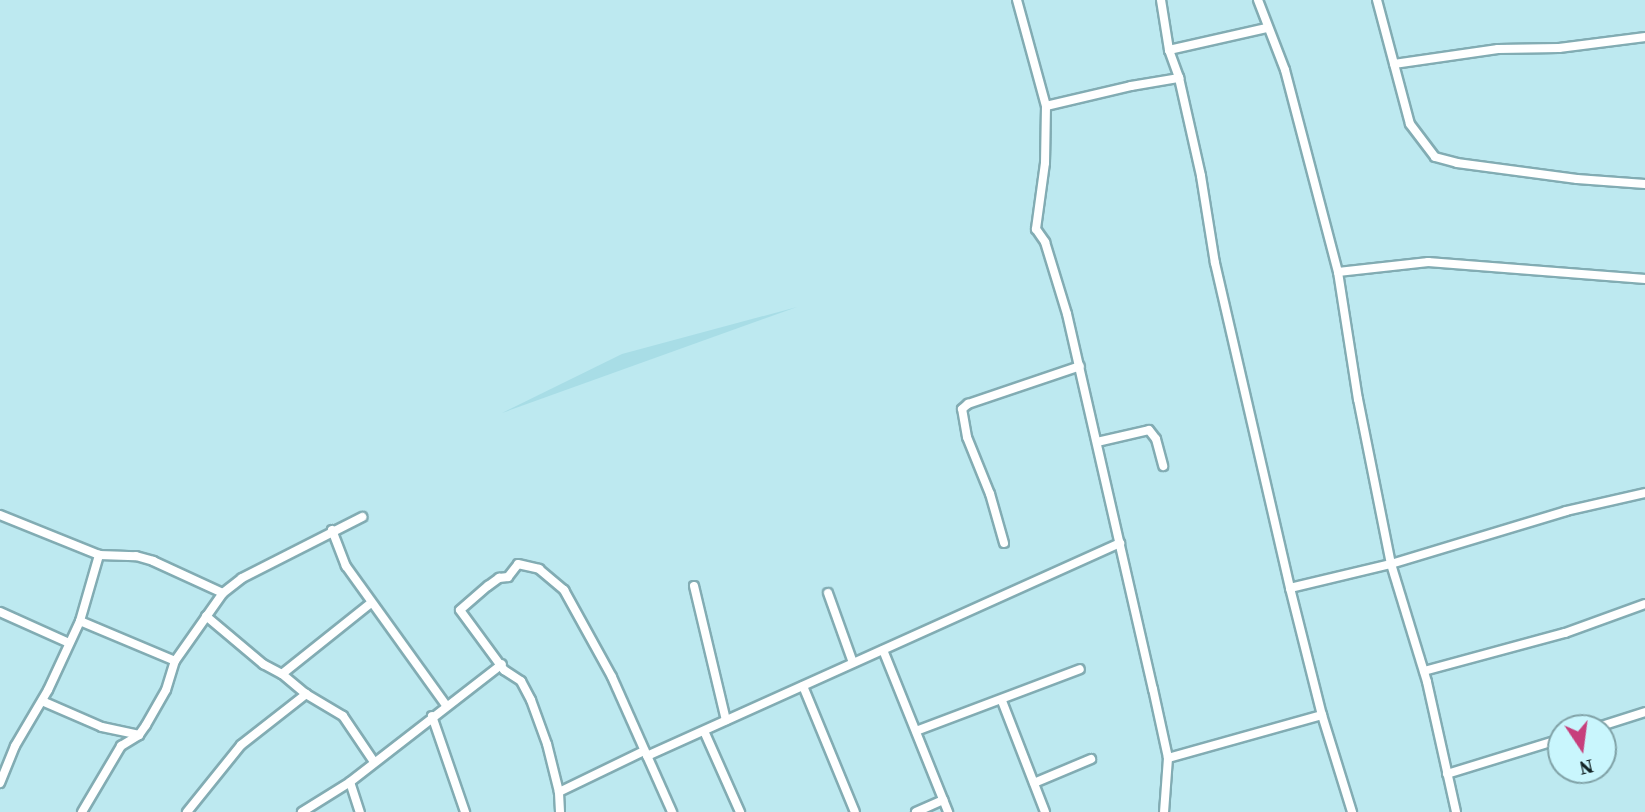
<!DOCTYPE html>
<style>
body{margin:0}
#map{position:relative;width:1645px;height:812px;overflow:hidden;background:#bde9f0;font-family:"Source Serif 4",serif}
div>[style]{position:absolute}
.built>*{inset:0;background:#a8dde6}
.roads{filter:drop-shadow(2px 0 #82acb3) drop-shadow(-2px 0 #82acb3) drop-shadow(0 2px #82acb3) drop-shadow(0 -2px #82acb3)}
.minor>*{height:8px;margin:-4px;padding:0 4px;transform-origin:4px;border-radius:4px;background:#fff}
span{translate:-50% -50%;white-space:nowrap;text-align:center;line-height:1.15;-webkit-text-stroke:5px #c9f6fd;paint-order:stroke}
.north{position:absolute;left:1547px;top:714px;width:70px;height:70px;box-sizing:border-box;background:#c9f6fd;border:2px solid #80a2a7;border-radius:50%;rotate:167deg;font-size:19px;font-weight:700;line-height:28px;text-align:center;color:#122325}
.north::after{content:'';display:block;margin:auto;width:24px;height:32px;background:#c73f7c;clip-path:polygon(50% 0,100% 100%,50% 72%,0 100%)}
</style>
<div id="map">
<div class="built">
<div style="clip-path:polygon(797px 307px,502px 413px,622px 354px)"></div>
</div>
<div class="roads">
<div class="minor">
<div style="left:1017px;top:0;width:110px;rotate:74.7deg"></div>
<div style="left:1046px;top:106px;width:57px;rotate:91deg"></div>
<div style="left:1045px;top:163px;width:67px;rotate:97.8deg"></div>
<div style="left:1036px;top:229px;width:16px;rotate:55deg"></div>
<div style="left:1045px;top:242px;width:75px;rotate:73deg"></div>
<div style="left:1067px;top:314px;width:385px;rotate:77.1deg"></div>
<div style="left:1153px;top:689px;width:71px;rotate:77.7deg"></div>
<div style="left:1168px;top:758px;width:54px;rotate:94.2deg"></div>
<div style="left:1161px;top:0;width:51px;rotate:80.9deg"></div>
<div style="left:1169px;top:50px;width:30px;rotate:70deg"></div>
<div style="left:1179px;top:78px;width:100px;rotate:77.3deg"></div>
<div style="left:1201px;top:176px;width:88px;rotate:80.9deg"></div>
<div style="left:1215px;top:263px;width:334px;rotate:77deg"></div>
<div style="left:1290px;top:588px;width:131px;rotate:75.9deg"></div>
<div style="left:1322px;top:715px;width:102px;rotate:72.8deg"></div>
<div style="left:1258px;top:0;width:75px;rotate:68.9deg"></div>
<div style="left:1285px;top:70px;width:209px;rotate:75.3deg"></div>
<div style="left:1338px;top:272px;width:129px;rotate:81.1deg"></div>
<div style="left:1358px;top:399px;width:168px;rotate:78.7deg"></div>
<div style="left:1391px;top:564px;width:123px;rotate:73deg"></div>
<div style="left:1427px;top:682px;width:133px;rotate:77.4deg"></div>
<div style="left:1377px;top:0;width:128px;rotate:75.1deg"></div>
<div style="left:1410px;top:124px;width:41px;rotate:52.9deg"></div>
<div style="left:1435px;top:157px;width:23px;rotate:15deg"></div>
<div style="left:1457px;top:163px;width:121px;rotate:7.6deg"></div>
<div style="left:1577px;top:179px;width:68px;rotate:4.2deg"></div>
<div style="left:1169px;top:50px;width:100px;rotate:-12.7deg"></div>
<div style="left:1394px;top:64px;width:105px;rotate:-8.2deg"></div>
<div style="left:1498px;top:49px;width:61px;rotate:-0.9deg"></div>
<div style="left:1559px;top:48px;width:87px;rotate:-7.3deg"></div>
<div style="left:1046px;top:106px;width:87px;rotate:-13.2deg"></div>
<div style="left:1131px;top:86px;width:49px;rotate:-9.5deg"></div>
<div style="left:1338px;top:272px;width:91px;rotate:-6.3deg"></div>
<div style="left:1428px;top:262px;width:218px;rotate:4.5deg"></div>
<div style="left:1097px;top:442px;width:53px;rotate:-13deg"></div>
<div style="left:1149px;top:430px;width:11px;rotate:52deg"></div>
<div style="left:1156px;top:439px;width:28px;rotate:75deg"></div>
<div style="left:0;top:515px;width:107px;rotate:22deg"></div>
<div style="left:99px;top:555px;width:37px;rotate:2deg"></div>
<div style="left:136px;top:556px;width:18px;rotate:16deg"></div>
<div style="left:153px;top:561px;width:77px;rotate:24.6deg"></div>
<div style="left:332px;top:530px;width:39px;rotate:69deg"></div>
<div style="left:346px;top:566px;width:171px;rotate:54.3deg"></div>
<div style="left:1004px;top:543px;width:51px;rotate:-105.9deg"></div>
<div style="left:990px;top:494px;width:61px;rotate:-112deg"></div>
<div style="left:967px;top:437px;width:28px;rotate:-100deg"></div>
<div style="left:962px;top:409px;width:8px;rotate:-40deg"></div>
<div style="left:968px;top:404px;width:118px;rotate:-18.7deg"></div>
<div style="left:694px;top:586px;width:138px;rotate:76.6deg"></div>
<div style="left:1290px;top:588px;width:104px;rotate:-13.4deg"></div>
<div style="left:1391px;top:564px;width:183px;rotate:-16.8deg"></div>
<div style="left:1566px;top:511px;width:81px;rotate:-12.8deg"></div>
<div style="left:828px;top:593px;width:74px;rotate:70.3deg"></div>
<div style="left:0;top:612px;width:76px;rotate:24.2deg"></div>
<div style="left:206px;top:616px;width:75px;rotate:40.1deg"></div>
<div style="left:263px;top:664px;width:21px;rotate:28deg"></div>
<div style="left:282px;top:674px;width:31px;rotate:40deg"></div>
<div style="left:306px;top:694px;width:43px;rotate:30.7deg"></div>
<div style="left:343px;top:716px;width:55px;rotate:56deg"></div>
<div style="left:80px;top:621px;width:103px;rotate:22.8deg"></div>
<div style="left:883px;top:650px;width:175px;rotate:68.1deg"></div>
<div style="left:1424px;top:671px;width:146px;rotate:-15.1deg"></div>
<div style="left:1565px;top:633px;width:85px;rotate:-19.9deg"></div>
<div style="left:282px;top:674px;width:114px;rotate:-38.6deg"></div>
<div style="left:803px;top:686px;width:136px;rotate:67.6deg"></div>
<div style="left:42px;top:701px;width:65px;rotate:23.4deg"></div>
<div style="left:102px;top:727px;width:38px;rotate:12deg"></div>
<div style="left:1002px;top:701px;width:119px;rotate:68.8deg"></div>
<div style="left:432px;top:716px;width:102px;rotate:71deg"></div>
<div style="left:1595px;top:728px;width:52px;rotate:-17.7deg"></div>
<div style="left:704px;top:731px;width:89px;rotate:66deg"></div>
<div style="left:916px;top:731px;width:175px;rotate:-20.7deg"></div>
<div style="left:647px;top:756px;width:519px;rotate:-24.24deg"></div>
<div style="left:1168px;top:758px;width:160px;rotate:-15.6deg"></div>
<div style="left:1447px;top:774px;width:119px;rotate:-17.1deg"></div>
<div style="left:350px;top:782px;width:32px;rotate:72deg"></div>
<div style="left:0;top:783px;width:40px;rotate:-68deg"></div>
<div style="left:15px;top:746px;width:65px;rotate:-59.5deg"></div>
<div style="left:48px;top:690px;width:76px;rotate:-65.1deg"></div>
<div style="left:80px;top:621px;width:69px;rotate:-73.9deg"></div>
<div style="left:1034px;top:783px;width:62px;rotate:-22.8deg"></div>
<div style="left:559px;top:792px;width:94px;rotate:-25.8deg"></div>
<div style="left:82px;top:812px;width:77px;rotate:-59.4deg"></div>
<div style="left:121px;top:746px;width:21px;rotate:-31deg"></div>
<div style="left:139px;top:735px;width:12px;rotate:-55deg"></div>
<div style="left:146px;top:725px;width:40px;rotate:-60.3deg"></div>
<div style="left:166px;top:690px;width:30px;rotate:-73deg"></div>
<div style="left:175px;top:661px;width:83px;rotate:-54.8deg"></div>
<div style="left:223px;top:593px;width:24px;rotate:-38deg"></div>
<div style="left:242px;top:578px;width:135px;rotate:-26.9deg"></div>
<div style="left:187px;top:812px;width:86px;rotate:-51.1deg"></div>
<div style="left:241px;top:745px;width:83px;rotate:-38.1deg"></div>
<div style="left:302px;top:812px;width:57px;rotate:-32deg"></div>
<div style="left:350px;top:782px;width:192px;rotate:-37.8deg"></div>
<div style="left:560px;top:812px;width:20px;rotate:-93deg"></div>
<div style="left:559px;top:792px;width:49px;rotate:-104deg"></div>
<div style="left:547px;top:744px;width:47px;rotate:-110deg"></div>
<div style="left:531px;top:700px;width:21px;rotate:-118deg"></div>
<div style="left:521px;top:681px;width:20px;rotate:-147deg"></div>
<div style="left:504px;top:670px;width:74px;rotate:-126.3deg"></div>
<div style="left:460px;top:610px;width:37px;rotate:-41deg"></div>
<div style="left:488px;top:586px;width:14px;rotate:-36deg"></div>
<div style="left:499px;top:578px;width:9px;rotate:-6deg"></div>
<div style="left:508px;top:577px;width:16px;rotate:-52deg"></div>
<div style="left:518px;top:564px;width:22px;rotate:13deg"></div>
<div style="left:539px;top:569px;width:33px;rotate:40deg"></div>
<div style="left:564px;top:590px;width:99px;rotate:61.1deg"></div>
<div style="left:612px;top:677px;width:148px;rotate:66deg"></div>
<div style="left:916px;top:812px;width:30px;rotate:-24deg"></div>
</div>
</div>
<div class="north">N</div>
</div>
